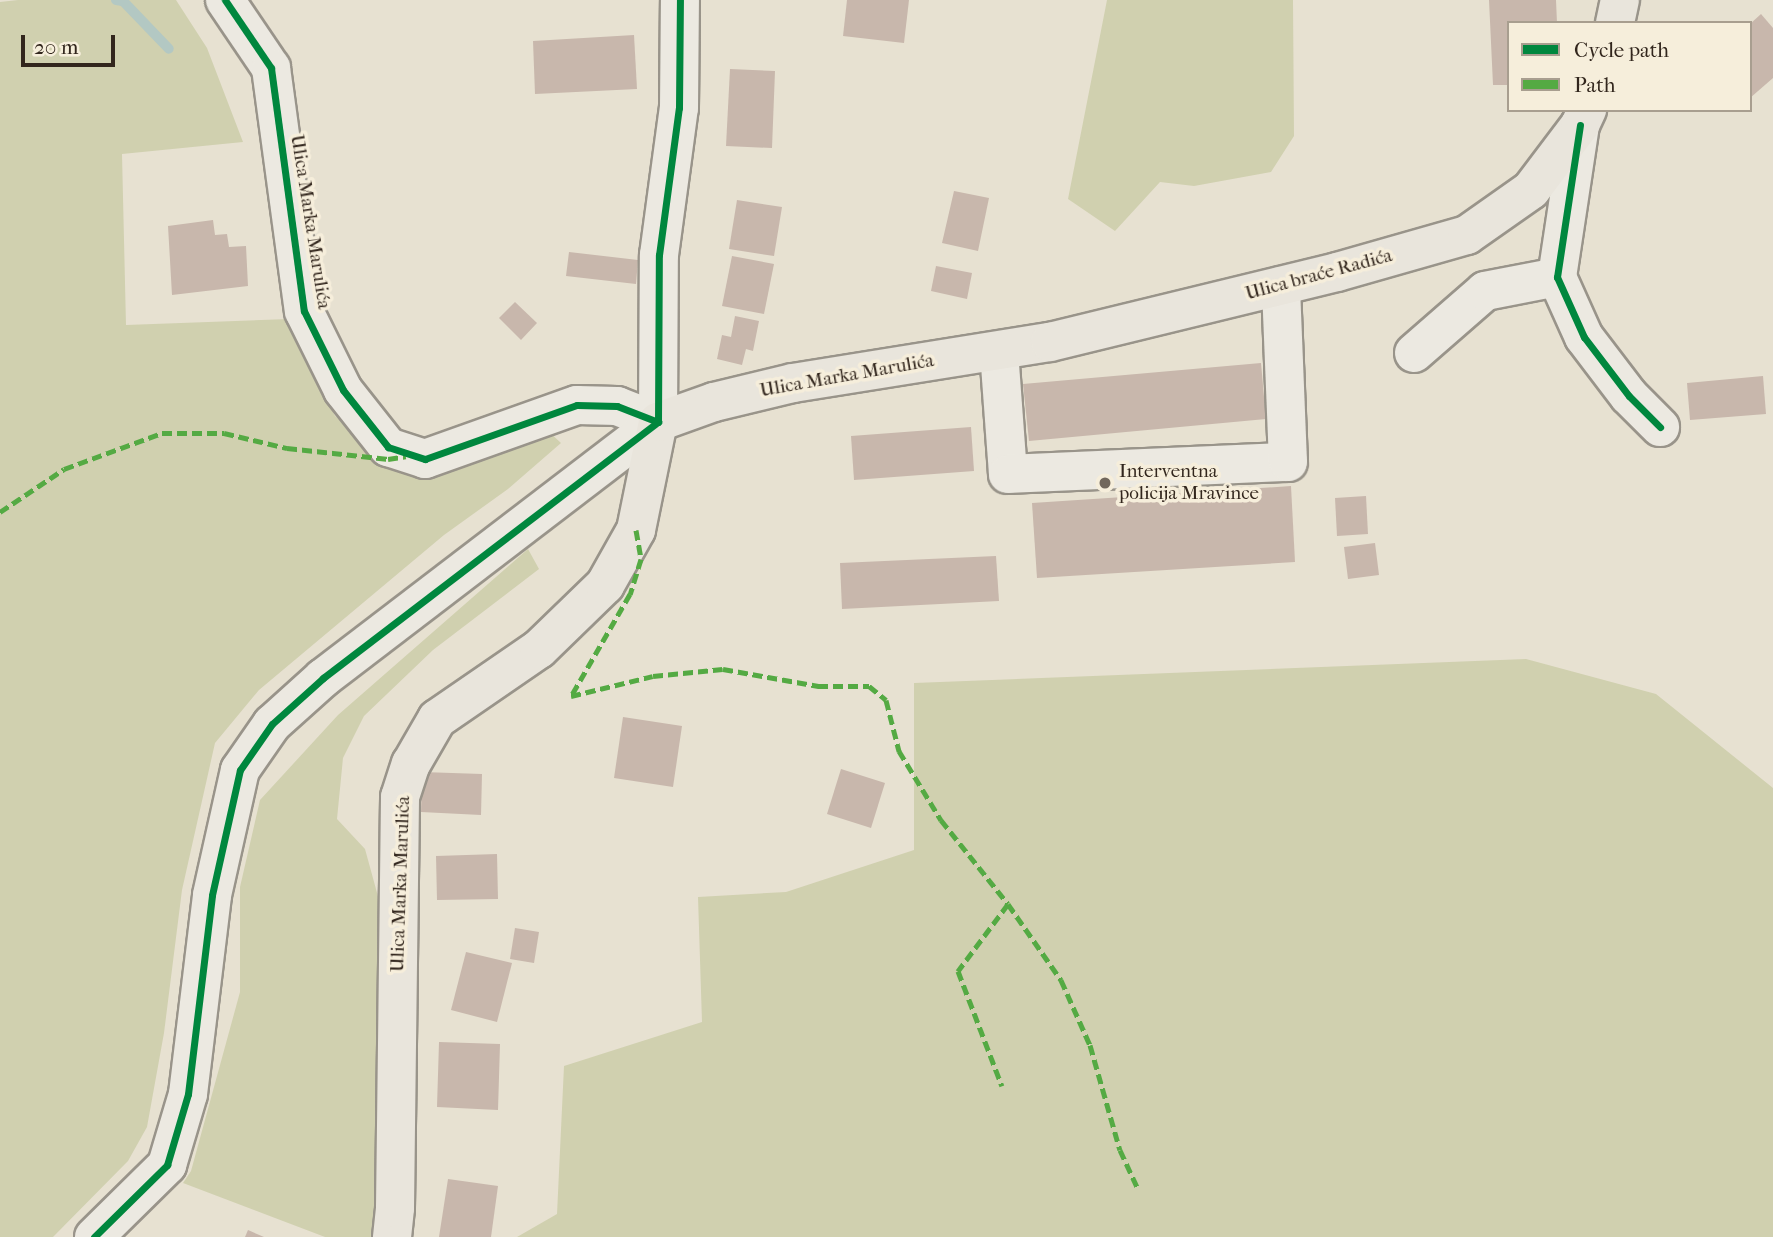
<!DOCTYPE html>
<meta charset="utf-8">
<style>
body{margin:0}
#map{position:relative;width:1773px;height:1237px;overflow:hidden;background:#e7e1d1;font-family:"IM FELL French Canon",serif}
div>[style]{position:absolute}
.green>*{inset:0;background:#d0d0af}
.stream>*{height:10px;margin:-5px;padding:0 5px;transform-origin:5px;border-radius:5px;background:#b3c8c3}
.building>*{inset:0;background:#c8b7ac}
.roads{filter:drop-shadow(2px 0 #99948a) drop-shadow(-2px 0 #99948a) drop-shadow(0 2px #99948a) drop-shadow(0 -2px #99948a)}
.minor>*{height:38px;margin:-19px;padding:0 19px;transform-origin:19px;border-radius:19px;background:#ece9e1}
.major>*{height:38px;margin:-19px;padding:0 19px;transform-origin:19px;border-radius:19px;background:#e9e5dc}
.quiet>*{height:5px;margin-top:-2.5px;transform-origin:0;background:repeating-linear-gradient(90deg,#54aa43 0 10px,transparent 0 15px)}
.cycleway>*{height:7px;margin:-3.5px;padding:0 3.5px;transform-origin:3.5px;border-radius:3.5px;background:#00873e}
.dots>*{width:19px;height:19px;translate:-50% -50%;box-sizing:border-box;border:4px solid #f6eedb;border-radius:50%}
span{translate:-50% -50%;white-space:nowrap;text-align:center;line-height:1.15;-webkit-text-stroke:7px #f6eedb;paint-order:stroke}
.street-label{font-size:19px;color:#32261d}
.poi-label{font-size:19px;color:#32261d}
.left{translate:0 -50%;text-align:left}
.legend{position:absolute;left:1507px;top:21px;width:245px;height:91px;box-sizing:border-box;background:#f6eedb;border:2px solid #a89e8f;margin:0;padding:9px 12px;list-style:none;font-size:21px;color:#32261d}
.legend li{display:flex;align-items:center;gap:14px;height:35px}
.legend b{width:35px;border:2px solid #a89e8f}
.scale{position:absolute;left:21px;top:35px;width:94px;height:32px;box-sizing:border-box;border:4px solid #32261d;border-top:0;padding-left:9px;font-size:21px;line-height:24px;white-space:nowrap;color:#32261d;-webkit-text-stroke:5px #f6eedb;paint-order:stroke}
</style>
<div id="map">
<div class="green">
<div style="clip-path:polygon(18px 0,176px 0,207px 48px,243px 142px,122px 154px,126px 325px,289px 319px,335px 416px,406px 471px,547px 430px,561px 443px,508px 489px,444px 535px,259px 690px,215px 743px,182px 890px,164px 1033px,147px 1127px,128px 1161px,53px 1237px,0 1237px,0 2px)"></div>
<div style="clip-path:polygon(1107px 0,1293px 0,1294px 136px,1271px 172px,1194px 186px,1160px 182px,1115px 231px,1068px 199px)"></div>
<div style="clip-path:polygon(528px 549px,539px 569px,433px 650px,364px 716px,343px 758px,337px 819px,365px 849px,385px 922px,385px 1170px,371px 1237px,325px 1237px,183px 1183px,191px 1171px,240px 992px,240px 887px,260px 800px,338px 715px)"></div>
<div style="clip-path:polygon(1526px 659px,1656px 694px,1773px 788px,1773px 1237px,517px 1237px,557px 1214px,564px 1066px,702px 1022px,698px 897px,786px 892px,914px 850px,914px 683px)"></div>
</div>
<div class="stream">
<div style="left:116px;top:0;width:7px;rotate:8deg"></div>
<div style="left:123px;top:1px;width:66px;rotate:46.2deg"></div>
</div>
<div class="building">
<div style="clip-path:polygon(847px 0,909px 0,904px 43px,843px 36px)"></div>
<div style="clip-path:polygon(1489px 0,1556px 0,1557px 23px,1509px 23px,1509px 85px,1493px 85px)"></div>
<div style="clip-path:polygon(1761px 14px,1773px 28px,1773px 78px,1750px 98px,1750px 24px)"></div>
<div style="clip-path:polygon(634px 35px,637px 89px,535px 94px,533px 41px)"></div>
<div style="clip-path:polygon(730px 69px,775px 71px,772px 148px,726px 146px)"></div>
<div style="clip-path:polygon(954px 191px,989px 198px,978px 251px,942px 243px)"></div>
<div style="clip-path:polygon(737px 200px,782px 207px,774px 256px,729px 249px)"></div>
<div style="clip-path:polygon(213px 220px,215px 235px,227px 234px,229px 247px,246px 246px,248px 286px,172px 295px,168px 226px)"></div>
<div style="clip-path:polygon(569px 252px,638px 260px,636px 284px,566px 276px)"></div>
<div style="clip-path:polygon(732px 256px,774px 264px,764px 314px,722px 306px)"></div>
<div style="clip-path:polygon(936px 266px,972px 273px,967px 299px,931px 291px)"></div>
<div style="clip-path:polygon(515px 302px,537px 323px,521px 340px,499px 318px)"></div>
<div style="clip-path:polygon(735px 316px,759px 321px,753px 351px,746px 349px,742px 365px,717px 359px,722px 335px,731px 337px)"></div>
<div style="clip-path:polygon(1261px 363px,1266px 419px,1029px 441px,1023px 384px)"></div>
<div style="clip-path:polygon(1763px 376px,1766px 414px,1690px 420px,1687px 383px)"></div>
<div style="clip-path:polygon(971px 427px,974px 471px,854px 480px,851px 436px)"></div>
<div style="clip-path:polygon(1291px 486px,1295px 562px,1037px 578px,1032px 503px)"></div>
<div style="clip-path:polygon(1366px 496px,1368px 534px,1337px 536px,1335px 498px)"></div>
<div style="clip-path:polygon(1375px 543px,1379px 575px,1348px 579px,1344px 547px)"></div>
<div style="clip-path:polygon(996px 556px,999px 601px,842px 609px,840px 563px)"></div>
<div style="clip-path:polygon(623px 717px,682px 726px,673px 787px,614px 778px)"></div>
<div style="clip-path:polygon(841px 769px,885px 783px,871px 828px,827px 814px)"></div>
<div style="clip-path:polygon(422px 772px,482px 774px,481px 815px,421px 812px)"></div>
<div style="clip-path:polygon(497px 854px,498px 899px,437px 900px,436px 856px)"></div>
<div style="clip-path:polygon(515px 928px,539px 932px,534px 963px,510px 959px)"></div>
<div style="clip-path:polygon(466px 952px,512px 963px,497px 1022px,451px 1010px)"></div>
<div style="clip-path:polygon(439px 1042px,500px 1044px,498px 1110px,437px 1107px)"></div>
<div style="clip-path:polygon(448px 1179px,498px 1186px,491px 1237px,439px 1237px)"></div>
<div style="clip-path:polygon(248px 1230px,264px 1237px,245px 1237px)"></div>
</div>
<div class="roads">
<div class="minor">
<div style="left:225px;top:0;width:82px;rotate:55.9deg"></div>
<div style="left:271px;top:68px;width:245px;rotate:82.3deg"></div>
<div style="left:304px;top:311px;width:88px;rotate:63.7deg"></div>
<div style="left:343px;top:390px;width:73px;rotate:51.7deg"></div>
<div style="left:388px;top:447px;width:39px;rotate:18deg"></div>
<div style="left:425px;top:459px;width:161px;rotate:-19.6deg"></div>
<div style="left:577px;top:405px;width:40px;rotate:1.4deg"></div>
<div style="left:617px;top:406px;width:44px;rotate:21.3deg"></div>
<div style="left:1580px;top:125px;width:154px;rotate:98.6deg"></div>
<div style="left:1557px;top:277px;width:66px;rotate:65.8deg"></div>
<div style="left:1584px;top:337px;width:74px;rotate:52.7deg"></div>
<div style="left:1629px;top:396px;width:44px;rotate:45deg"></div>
<div style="left:999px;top:351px;width:123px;rotate:85.8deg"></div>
<div style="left:1008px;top:474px;width:280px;rotate:-2.5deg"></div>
<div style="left:1288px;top:462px;width:176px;rotate:-92.3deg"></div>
<div style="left:1414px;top:353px;width:94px;rotate:-41.1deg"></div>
<div style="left:1485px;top:291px;width:73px;rotate:-11deg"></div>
<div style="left:658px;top:422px;width:167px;rotate:-89.7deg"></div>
<div style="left:659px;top:255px;width:148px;rotate:-82.3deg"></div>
<div style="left:679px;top:108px;width:108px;rotate:-89.5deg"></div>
<div style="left:94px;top:1237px;width:103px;rotate:-44.6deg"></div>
<div style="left:167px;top:1165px;width:74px;rotate:-73.5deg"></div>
<div style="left:188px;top:1094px;width:200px;rotate:-83.1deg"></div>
<div style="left:212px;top:895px;width:128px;rotate:-77.4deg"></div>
<div style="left:240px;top:770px;width:56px;rotate:-55.2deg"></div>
<div style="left:272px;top:724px;width:69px;rotate:-42deg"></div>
<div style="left:323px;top:678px;width:422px;rotate:-37.4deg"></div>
</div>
<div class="major">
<div style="left:1615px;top:23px;width:24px;rotate:-78deg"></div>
<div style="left:392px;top:1237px;width:29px;rotate:-84deg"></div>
<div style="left:395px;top:1208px;width:411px;rotate:-89.3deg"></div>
<div style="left:400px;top:797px;width:35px;rotate:-72deg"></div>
<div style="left:411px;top:764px;width:52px;rotate:-60deg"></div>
<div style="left:437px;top:719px;width:124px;rotate:-34.5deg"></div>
<div style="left:539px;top:649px;width:92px;rotate:-44.1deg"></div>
<div style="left:605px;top:585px;width:63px;rotate:-60.6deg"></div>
<div style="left:636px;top:530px;width:110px;rotate:-78.5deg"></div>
<div style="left:658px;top:422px;width:59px;rotate:-19.7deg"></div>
<div style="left:714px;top:402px;width:81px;rotate:-13.5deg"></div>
<div style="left:793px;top:383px;width:260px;rotate:-9.1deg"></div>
<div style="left:1050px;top:342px;width:295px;rotate:-13.7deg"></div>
<div style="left:1337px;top:272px;width:135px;rotate:-15.9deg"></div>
<div style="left:1467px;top:235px;width:78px;rotate:-35.1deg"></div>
<div style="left:1531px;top:190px;width:81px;rotate:-53deg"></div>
<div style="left:1580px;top:125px;width:17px;rotate:-65deg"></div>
</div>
</div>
<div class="quiet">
<div style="left:0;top:512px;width:77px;rotate:-33.9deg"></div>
<div style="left:64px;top:469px;width:104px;rotate:-20.2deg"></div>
<div style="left:162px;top:433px;width:62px"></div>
<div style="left:224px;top:433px;width:65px;rotate:13.4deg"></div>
<div style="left:287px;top:448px;width:102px;rotate:6.2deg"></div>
<div style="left:388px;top:459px;width:18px;rotate:-9deg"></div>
<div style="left:636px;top:530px;width:29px;rotate:80deg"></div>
<div style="left:641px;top:559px;width:37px;rotate:107deg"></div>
<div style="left:630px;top:594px;width:118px;rotate:120deg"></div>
<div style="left:571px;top:696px;width:84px;rotate:-13.7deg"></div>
<div style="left:653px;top:676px;width:70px;rotate:-5.7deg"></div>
<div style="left:723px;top:669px;width:97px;rotate:10.1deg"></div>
<div style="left:818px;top:686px;width:51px"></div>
<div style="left:869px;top:686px;width:22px;rotate:39deg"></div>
<div style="left:886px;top:700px;width:53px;rotate:75.7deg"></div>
<div style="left:899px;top:751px;width:81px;rotate:58.7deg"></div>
<div style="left:941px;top:820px;width:107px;rotate:51.4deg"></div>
<div style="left:1008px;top:904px;width:84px;rotate:126.7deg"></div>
<div style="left:958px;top:971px;width:123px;rotate:69.1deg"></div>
<div style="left:1008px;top:904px;width:93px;rotate:55.1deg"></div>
<div style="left:1061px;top:980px;width:71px;rotate:66deg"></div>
<div style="left:1090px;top:1045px;width:109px;rotate:74.1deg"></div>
<div style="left:1120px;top:1150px;width:43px;rotate:65.2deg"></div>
</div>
<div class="cycleway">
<div style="left:225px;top:0;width:82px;rotate:55.9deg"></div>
<div style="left:271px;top:68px;width:245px;rotate:82.3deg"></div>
<div style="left:304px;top:311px;width:88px;rotate:63.7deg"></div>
<div style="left:343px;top:390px;width:73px;rotate:51.7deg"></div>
<div style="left:388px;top:447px;width:39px;rotate:18deg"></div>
<div style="left:425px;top:459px;width:161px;rotate:-19.6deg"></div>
<div style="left:577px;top:405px;width:40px;rotate:1.4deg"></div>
<div style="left:617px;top:406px;width:44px;rotate:21.3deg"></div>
<div style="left:1580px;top:125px;width:154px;rotate:98.6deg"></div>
<div style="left:1557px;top:277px;width:66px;rotate:65.8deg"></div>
<div style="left:1584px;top:337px;width:74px;rotate:52.7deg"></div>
<div style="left:1629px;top:396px;width:44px;rotate:45deg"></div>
<div style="left:658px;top:422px;width:167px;rotate:-89.7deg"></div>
<div style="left:659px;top:255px;width:148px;rotate:-82.3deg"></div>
<div style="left:679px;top:108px;width:108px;rotate:-89.5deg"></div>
<div style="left:94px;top:1237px;width:103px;rotate:-44.6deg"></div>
<div style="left:167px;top:1165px;width:74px;rotate:-73.5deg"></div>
<div style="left:188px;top:1094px;width:200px;rotate:-83.1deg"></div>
<div style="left:212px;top:895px;width:128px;rotate:-77.4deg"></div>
<div style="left:240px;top:770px;width:56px;rotate:-55.2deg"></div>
<div style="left:272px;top:724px;width:69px;rotate:-42deg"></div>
<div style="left:323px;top:678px;width:422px;rotate:-37.4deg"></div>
</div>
<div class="dots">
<div style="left:1105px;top:483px;background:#71675c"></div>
</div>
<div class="street-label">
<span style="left:310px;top:222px;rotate:81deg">Ulica Marka Marulića</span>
<span style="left:1319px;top:275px;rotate:-15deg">Ulica braće Radića</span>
<span style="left:847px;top:376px;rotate:-10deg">Ulica Marka Marulića</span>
<span style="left:401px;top:884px;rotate:-88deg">Ulica Marka Marulića</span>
</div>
<div class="poi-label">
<span class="left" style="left:1119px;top:483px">Interventna<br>policija Mravince</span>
</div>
<ul class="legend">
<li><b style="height:9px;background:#00873e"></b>Cycle path</li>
<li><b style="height:9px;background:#54aa43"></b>Path</li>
</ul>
<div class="scale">20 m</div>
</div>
